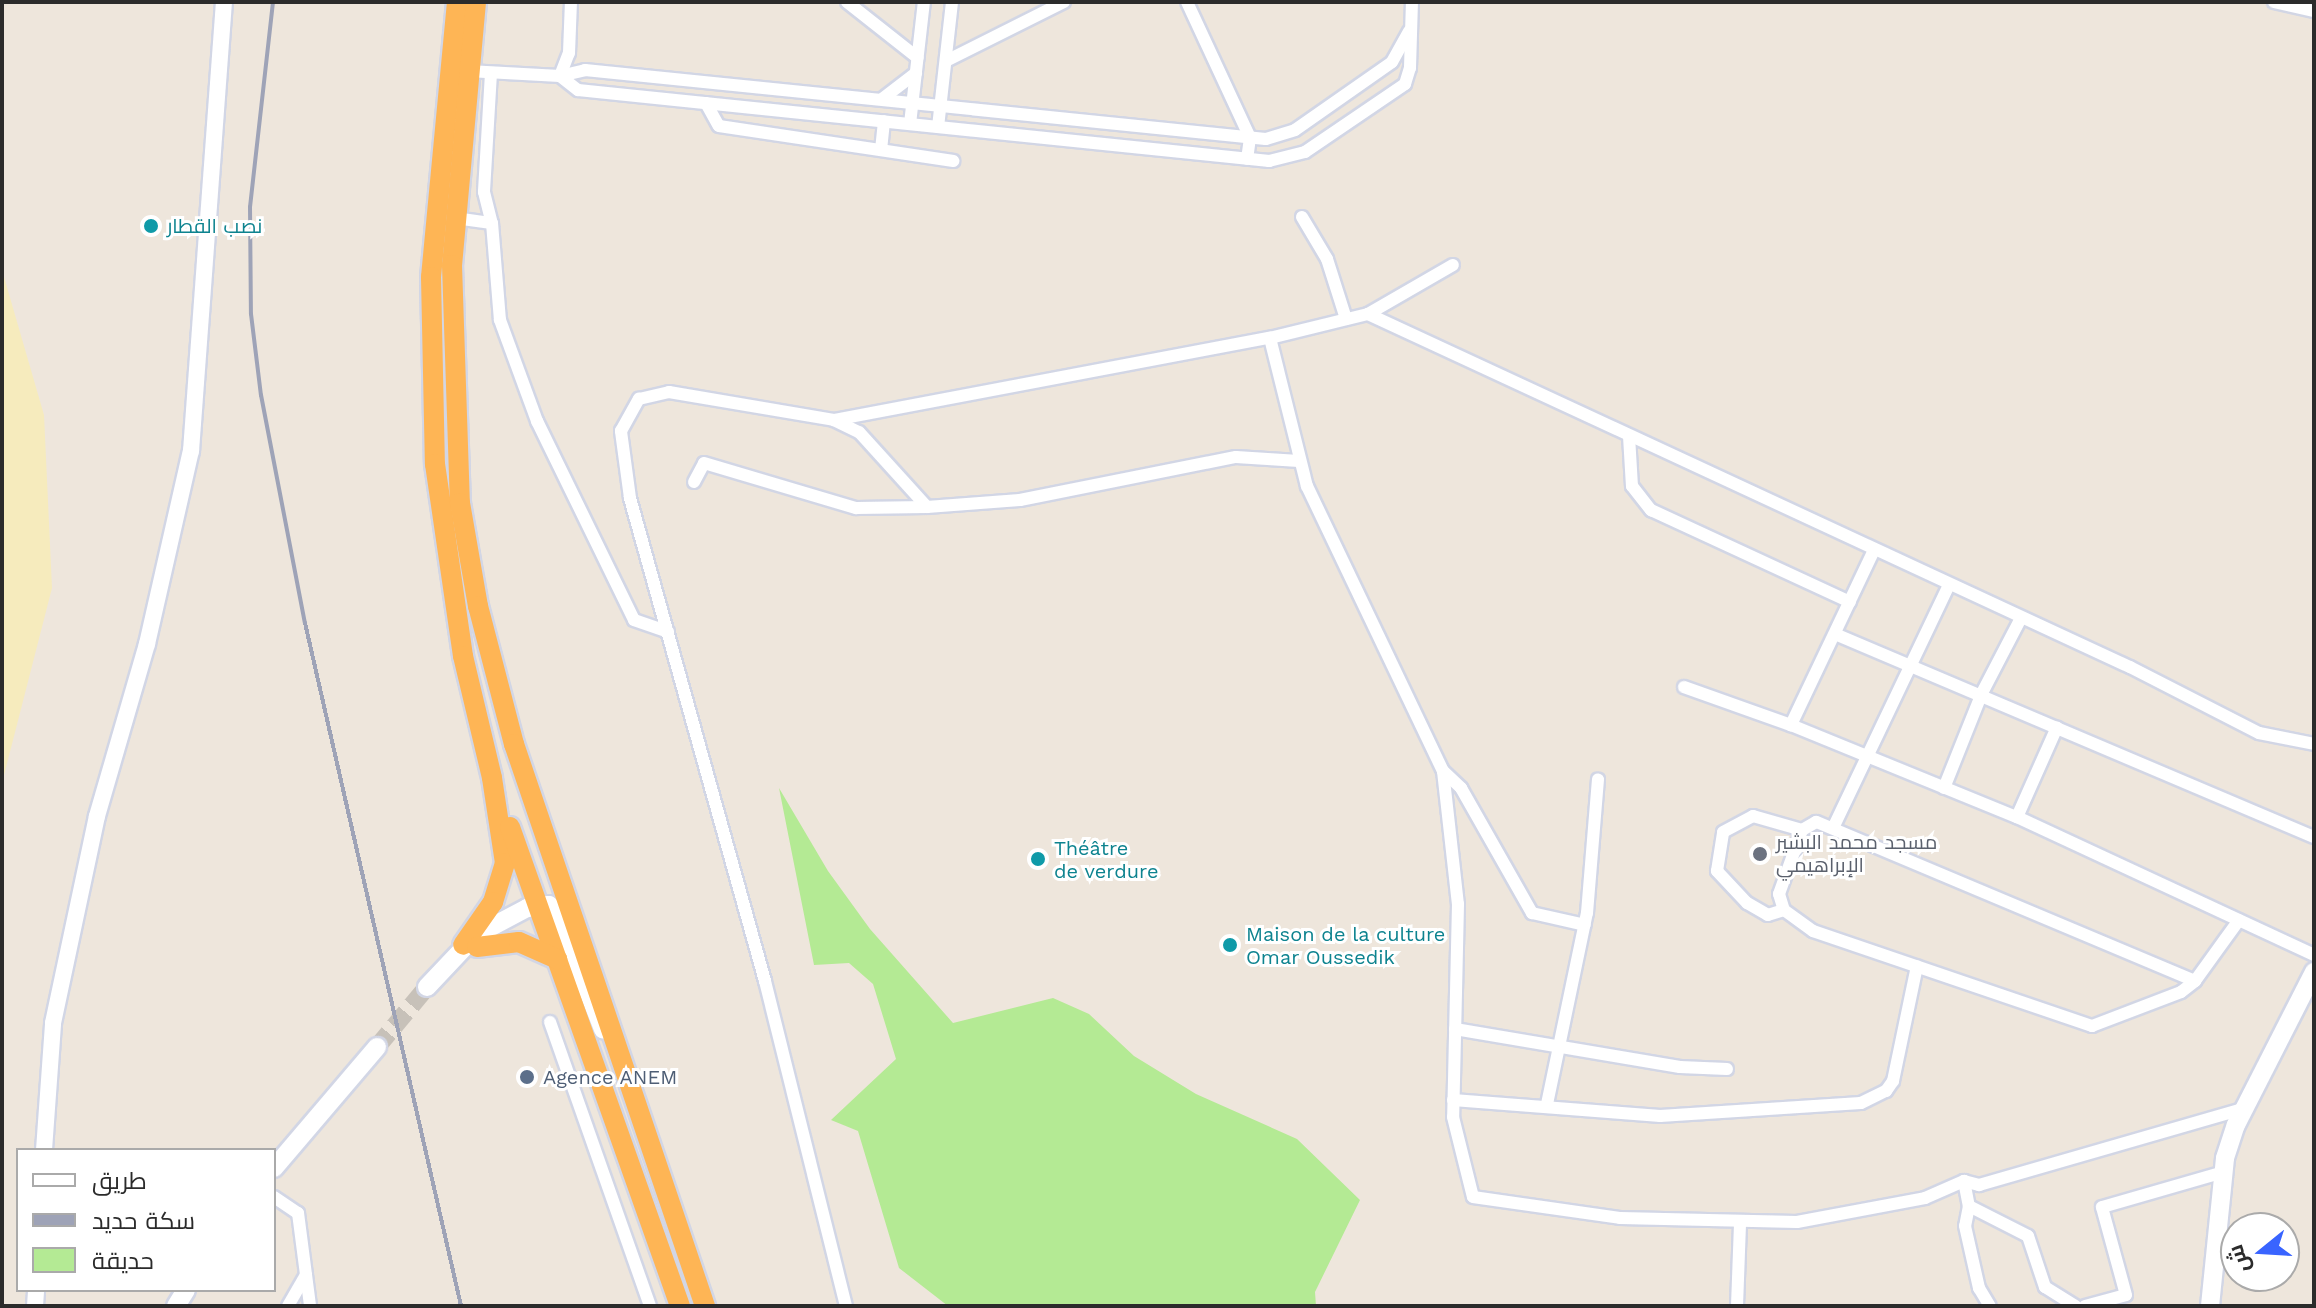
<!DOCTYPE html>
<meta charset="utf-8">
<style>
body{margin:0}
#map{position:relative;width:2316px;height:1308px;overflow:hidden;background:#eee6dc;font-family:"Work Sans",Cairo,sans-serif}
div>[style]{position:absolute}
.green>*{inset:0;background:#b4ea94}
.sand>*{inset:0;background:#f6ebbd}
.secondary-tunnel>*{height:18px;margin-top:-9px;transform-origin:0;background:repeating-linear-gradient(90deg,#c7c1b9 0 18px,transparent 0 27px)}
.roads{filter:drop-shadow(2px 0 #d2d6e5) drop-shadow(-2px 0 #d2d6e5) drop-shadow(0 2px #d2d6e5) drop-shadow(0 -2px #d2d6e5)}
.minor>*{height:12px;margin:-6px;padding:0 6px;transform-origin:6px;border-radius:6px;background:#fff}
.tertiary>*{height:16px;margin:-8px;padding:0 8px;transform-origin:8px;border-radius:8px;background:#fff}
.secondary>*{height:18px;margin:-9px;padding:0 9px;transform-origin:9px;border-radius:9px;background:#fff}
.trunk>*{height:20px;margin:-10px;padding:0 10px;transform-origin:10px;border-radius:10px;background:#feb555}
.rail>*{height:4px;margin:-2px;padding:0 2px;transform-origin:2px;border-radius:2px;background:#9ea3b7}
.dots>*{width:22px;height:22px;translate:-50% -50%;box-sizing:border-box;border:4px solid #fff;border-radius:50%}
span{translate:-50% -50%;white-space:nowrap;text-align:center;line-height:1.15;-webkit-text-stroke:6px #fff;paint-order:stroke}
.culture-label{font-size:20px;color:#0d838f}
.left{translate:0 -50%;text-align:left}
.worship-label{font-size:20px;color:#5b616d}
.service-label{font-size:20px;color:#4e5e75}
.frame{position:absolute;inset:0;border:4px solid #2b2b2b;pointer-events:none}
.legend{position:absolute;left:16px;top:1148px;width:260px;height:144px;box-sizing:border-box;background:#fff;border:2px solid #aaa;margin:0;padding:10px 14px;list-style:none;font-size:24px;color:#2b2b2b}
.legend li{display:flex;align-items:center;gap:16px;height:40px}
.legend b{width:40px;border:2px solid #aaa}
.north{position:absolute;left:2220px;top:1212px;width:80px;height:80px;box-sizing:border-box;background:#fff;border:2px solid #aaa;border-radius:50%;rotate:252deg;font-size:22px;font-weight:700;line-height:32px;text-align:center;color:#2b2b2b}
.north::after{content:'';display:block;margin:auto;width:28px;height:36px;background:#3964ff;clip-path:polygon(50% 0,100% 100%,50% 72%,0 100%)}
</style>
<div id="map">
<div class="green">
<div style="clip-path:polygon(779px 788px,828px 871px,870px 929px,953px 1023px,1053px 998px,1089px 1014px,1134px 1056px,1196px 1094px,1297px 1139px,1360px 1200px,1315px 1292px,1316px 1306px,948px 1306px,899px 1268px,858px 1131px,831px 1120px,896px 1059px,873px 984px,849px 963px,814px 965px)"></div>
</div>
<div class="sand">
<div style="clip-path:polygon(2px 270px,44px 415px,52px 588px,2px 783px)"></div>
</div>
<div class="secondary-tunnel">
<div style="left:377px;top:1047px;width:78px;rotate:-50.2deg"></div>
</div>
<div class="roads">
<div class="minor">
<div style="left:847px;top:2px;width:90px;rotate:38.3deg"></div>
<div style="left:1187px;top:2px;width:150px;rotate:65.1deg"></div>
<div style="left:1250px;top:138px;width:21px;rotate:98deg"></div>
<div style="left:2274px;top:2px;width:41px;rotate:12.7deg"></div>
<div style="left:946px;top:61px;width:132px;rotate:-26.6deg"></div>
<div style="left:468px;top:71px;width:92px;rotate:3.1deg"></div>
<div style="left:560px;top:76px;width:26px;rotate:-13deg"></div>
<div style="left:585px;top:70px;width:684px;rotate:5.79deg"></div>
<div style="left:1266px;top:139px;width:30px;rotate:-17deg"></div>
<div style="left:1295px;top:130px;width:118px;rotate:-35deg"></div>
<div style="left:1392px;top:62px;width:35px;rotate:-61deg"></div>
<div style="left:491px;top:73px;width:119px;rotate:93.4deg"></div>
<div style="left:484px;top:192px;width:32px;rotate:76deg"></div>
<div style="left:560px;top:76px;width:23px;rotate:38deg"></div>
<div style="left:578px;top:90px;width:695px;rotate:5.87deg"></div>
<div style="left:1269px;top:161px;width:37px;rotate:-14deg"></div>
<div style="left:1305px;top:152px;width:121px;rotate:-34.2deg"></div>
<div style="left:1405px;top:84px;width:17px;rotate:-73deg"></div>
<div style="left:1410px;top:68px;width:66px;rotate:-88.3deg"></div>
<div style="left:560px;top:76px;width:25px;rotate:-69deg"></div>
<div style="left:569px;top:53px;width:51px;rotate:-87.8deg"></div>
<div style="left:882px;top:99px;width:43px;rotate:-37.4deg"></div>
<div style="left:706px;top:103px;width:26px;rotate:61deg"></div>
<div style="left:719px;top:126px;width:237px;rotate:8.5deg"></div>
<div style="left:910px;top:124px;width:123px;rotate:-83.5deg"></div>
<div style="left:938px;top:127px;width:126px;rotate:-83.6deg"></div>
<div style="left:881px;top:150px;width:29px;rotate:-84deg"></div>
<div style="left:1302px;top:217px;width:49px;rotate:59.2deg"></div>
<div style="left:1327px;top:259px;width:63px;rotate:72.4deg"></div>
<div style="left:455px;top:218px;width:37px;rotate:8deg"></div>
<div style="left:492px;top:223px;width:97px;rotate:85.3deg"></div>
<div style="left:500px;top:320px;width:108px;rotate:69.9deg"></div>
<div style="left:537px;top:421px;width:221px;rotate:64deg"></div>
<div style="left:634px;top:620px;width:36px;rotate:19deg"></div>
<div style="left:1368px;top:314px;width:98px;rotate:-30deg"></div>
<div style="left:1270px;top:338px;width:153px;rotate:76deg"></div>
<div style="left:1307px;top:486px;width:316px;rotate:64.5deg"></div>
<div style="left:1443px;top:771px;width:134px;rotate:83.6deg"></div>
<div style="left:1458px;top:904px;width:213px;rotate:91.3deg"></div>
<div style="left:1453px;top:1117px;width:82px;rotate:76deg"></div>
<div style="left:1473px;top:1197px;width:148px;rotate:8.1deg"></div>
<div style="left:1620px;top:1218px;width:177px;rotate:1.3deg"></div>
<div style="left:1797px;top:1222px;width:130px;rotate:-10.6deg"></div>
<div style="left:1925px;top:1198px;width:43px;rotate:-23.6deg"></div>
<div style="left:1964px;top:1181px;width:16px;rotate:15deg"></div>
<div style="left:1979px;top:1185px;width:277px;rotate:-16.1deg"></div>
<div style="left:834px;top:420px;width:444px;rotate:-10.7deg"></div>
<div style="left:1270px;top:338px;width:101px;rotate:-13.8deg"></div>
<div style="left:1368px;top:314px;width:840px;rotate:24.86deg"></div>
<div style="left:2130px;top:667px;width:145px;rotate:27.1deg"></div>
<div style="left:2259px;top:733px;width:56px;rotate:11.3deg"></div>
<div style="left:1629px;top:436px;width:50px;rotate:86.6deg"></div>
<div style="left:1632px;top:486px;width:31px;rotate:52deg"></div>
<div style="left:1651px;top:510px;width:219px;rotate:24.8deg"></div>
<div style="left:694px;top:482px;width:21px;rotate:-62deg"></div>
<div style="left:704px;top:463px;width:159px;rotate:16.5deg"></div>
<div style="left:856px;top:508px;width:71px;rotate:-0.8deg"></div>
<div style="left:927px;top:507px;width:93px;rotate:-4.3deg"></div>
<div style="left:1020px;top:500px;width:220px;rotate:-11.3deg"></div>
<div style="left:1236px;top:457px;width:63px;rotate:3.6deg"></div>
<div style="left:1874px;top:550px;width:194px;rotate:115.4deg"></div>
<div style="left:1791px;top:725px;width:244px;rotate:22.2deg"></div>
<div style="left:2017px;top:817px;width:327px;rotate:24.9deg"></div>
<div style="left:1835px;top:634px;width:520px;rotate:22.97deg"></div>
<div style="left:1684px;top:687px;width:114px;rotate:19.6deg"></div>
<div style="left:1443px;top:771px;width:25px;rotate:43deg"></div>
<div style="left:1461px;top:788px;width:144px;rotate:60.4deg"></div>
<div style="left:1532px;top:913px;width:54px;rotate:12.8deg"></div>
<div style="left:1944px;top:788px;width:102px;rotate:-68.2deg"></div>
<div style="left:1982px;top:693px;width:85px;rotate:-62.5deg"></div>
<div style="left:2017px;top:817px;width:98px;rotate:-66deg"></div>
<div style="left:1834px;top:826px;width:267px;rotate:-64.5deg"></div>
<div style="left:1784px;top:910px;width:17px;rotate:163deg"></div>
<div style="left:1768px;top:915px;width:24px;rotate:-150deg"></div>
<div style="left:1747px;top:903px;width:44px;rotate:-133.2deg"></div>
<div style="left:1717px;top:871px;width:39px;rotate:-81deg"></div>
<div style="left:1723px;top:832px;width:34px;rotate:-28deg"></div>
<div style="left:1753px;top:816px;width:51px;rotate:15.9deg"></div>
<div style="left:2195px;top:981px;width:411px;rotate:-157.2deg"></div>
<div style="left:1816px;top:822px;width:16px;rotate:150deg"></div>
<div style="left:1802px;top:830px;width:68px;rotate:109.8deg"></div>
<div style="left:1779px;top:894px;width:17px;rotate:73deg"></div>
<div style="left:1784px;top:910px;width:36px;rotate:36deg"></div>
<div style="left:1813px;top:931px;width:295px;rotate:18.8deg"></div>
<div style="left:2092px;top:1026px;width:95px;rotate:-20.9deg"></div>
<div style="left:2181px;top:992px;width:18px;rotate:-38deg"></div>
<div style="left:2195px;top:981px;width:75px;rotate:-54.2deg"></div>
<div style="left:550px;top:1022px;width:301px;rotate:70.6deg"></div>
<div style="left:1455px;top:1029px;width:228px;rotate:9.6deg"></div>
<div style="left:1680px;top:1067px;width:47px;rotate:2.4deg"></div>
<div style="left:1453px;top:1100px;width:208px;rotate:4.4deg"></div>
<div style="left:1660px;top:1116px;width:201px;rotate:-3.7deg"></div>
<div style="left:1861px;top:1103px;width:28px;rotate:-26deg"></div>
<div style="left:1886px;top:1091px;width:12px;rotate:-55deg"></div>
<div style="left:1893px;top:1081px;width:117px;rotate:-78.2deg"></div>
<div style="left:1547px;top:1104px;width:195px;rotate:-78.2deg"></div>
<div style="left:1587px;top:913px;width:134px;rotate:-85.3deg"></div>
<div style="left:1964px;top:1181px;width:25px;rotate:79deg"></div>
<div style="left:1969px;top:1206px;width:20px;rotate:101deg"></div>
<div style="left:1965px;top:1226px;width:64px;rotate:77.3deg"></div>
<div style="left:1979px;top:1288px;width:21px;rotate:59deg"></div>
<div style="left:274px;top:1197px;width:29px;rotate:34deg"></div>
<div style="left:298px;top:1213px;width:94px;rotate:82.6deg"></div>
<div style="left:1969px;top:1206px;width:66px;rotate:27deg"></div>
<div style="left:2028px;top:1236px;width:54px;rotate:71.6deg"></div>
<div style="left:2045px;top:1287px;width:36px;rotate:32deg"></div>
<div style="left:288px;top:1306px;width:36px;rotate:-60deg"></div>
<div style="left:846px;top:1306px;width:335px;rotate:-104deg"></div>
<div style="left:765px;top:981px;width:502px;rotate:-105.62deg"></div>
<div style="left:630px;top:498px;width:68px;rotate:-97.7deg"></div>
<div style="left:621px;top:431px;width:37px;rotate:-61deg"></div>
<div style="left:639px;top:399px;width:31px;rotate:-13deg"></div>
<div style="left:669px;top:392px;width:167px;rotate:9.6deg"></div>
<div style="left:834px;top:420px;width:28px;rotate:26deg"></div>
<div style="left:859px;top:432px;width:101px;rotate:47.8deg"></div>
<div style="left:1737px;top:1306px;width:82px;rotate:-87.9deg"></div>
<div style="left:2085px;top:1306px;width:42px;rotate:-15deg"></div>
<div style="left:2126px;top:1295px;width:91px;rotate:-105.3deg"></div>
<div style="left:2102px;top:1207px;width:127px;rotate:-16deg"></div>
</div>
<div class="tertiary">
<div style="left:44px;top:1150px;width:127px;rotate:-85.9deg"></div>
<div style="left:53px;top:1023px;width:212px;rotate:-78deg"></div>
<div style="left:97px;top:816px;width:179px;rotate:-73.8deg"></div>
<div style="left:147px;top:644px;width:198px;rotate:-77.2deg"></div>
<div style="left:191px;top:451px;width:450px;rotate:-85.8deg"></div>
<div style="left:35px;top:1306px;width:16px;rotate:-86deg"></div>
</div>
<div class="secondary">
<div style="left:427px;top:987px;width:71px;rotate:-46.7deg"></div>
<div style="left:476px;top:935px;width:58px;rotate:-27.9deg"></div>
<div style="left:527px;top:908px;width:22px;rotate:-8deg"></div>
<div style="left:549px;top:905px;width:13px;rotate:48deg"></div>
<div style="left:558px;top:915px;width:123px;rotate:68.5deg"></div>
<div style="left:274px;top:1168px;width:159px;rotate:-49.6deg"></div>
<div style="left:176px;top:1306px;width:19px;rotate:-58deg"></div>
<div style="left:2210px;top:1306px;width:149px;rotate:-84.2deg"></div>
<div style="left:2225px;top:1158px;width:35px;rotate:-72deg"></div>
<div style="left:2236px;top:1125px;width:172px;rotate:-63deg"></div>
</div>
<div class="trunk">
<div style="left:457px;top:2px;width:276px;rotate:95.4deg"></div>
<div style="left:431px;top:277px;width:187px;rotate:88.8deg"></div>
<div style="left:435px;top:464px;width:194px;rotate:81.7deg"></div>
<div style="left:463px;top:656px;width:125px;rotate:76.6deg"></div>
<div style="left:492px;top:778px;width:86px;rotate:81.3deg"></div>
<div style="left:505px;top:863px;width:41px;rotate:107.1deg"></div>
<div style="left:493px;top:902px;width:52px;rotate:124.9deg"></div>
<div style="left:476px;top:2px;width:264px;rotate:95.2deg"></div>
<div style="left:452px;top:265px;width:238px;rotate:88.1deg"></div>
<div style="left:460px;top:503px;width:105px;rotate:80.1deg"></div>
<div style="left:478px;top:606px;width:143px;rotate:75.4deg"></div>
<div style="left:514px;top:744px;width:594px;rotate:71.23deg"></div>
<div style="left:510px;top:827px;width:508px;rotate:70.46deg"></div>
<div style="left:477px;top:947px;width:42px;rotate:-6.8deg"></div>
<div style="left:519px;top:942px;width:42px;rotate:24.1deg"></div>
</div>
</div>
<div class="rail">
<div style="left:273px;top:2px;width:206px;rotate:96.4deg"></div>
<div style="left:250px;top:207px;width:107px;rotate:89.5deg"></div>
<div style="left:251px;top:314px;width:82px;rotate:83deg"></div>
<div style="left:261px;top:395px;width:232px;rotate:79.1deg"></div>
<div style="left:305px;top:623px;width:701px;rotate:77.13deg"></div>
</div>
<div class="dots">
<div style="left:151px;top:226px;background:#0f9aa8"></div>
<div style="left:1760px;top:854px;background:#6b7280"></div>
<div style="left:1038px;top:859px;background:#0f9aa8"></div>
<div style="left:1230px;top:945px;background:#0f9aa8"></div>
<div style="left:527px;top:1077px;background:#5c6f8a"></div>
</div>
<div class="culture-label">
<span class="left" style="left:167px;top:226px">نصب القطار</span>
<span class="left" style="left:1054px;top:860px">Théâtre<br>de verdure</span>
<span class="left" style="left:1246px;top:946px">Maison de la culture<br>Omar Oussedik</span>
</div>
<div class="worship-label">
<span class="left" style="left:1776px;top:854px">مسجد محمد البشير<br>الإبراهيمي</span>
</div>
<div class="service-label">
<span class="left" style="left:543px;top:1077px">Agence ANEM</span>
</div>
<div class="frame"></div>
<ul class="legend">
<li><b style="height:10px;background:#fff"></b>طريق</li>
<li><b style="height:10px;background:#9ea3b7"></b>سكة حديد</li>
<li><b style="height:22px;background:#b4ea94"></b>حديقة</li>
</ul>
<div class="north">ش</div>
</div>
